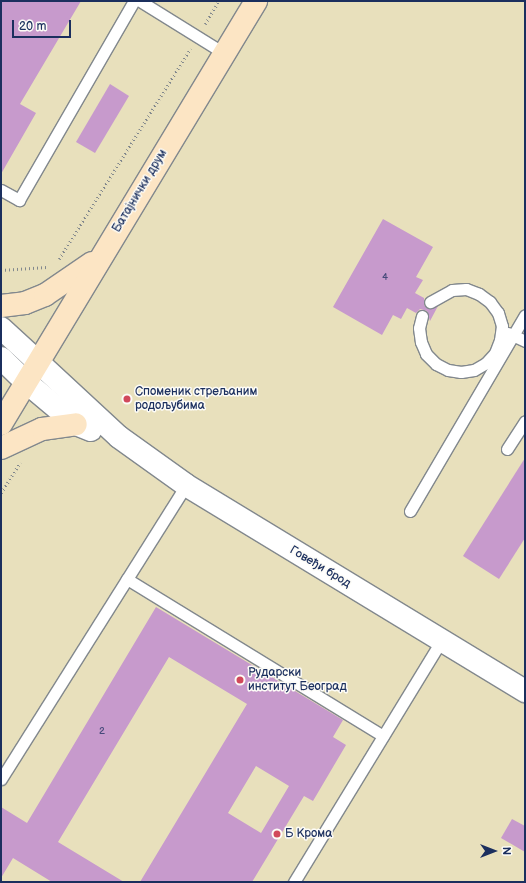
<!DOCTYPE html>
<meta charset="utf-8">
<style>
body{margin:0}
#map{position:relative;width:526px;height:883px;overflow:hidden;background:#e8e0bc;font-family:"Balsamiq Sans",sans-serif}
div>[style]{position:absolute}
.building>*{inset:0;background:#c79acc}
.path>*{height:2.5px;margin-top:-1.25px;transform-origin:0;background:repeating-linear-gradient(90deg,#82888d 0 1px,transparent 0 4px)}
.roads{filter:drop-shadow(1px 0 #82888d) drop-shadow(-1px 0 #82888d) drop-shadow(0 1px #82888d) drop-shadow(0 -1px #82888d)}
.service>*{height:11px;margin:-5.5px;padding:0 5.5px;transform-origin:5.5px;border-radius:5.5px;background:#fff}
.minor>*{height:22px;margin:-11px;padding:0 11px;transform-origin:11px;border-radius:11px;background:#fff}
.tertiary>*{height:22px;margin:-11px;padding:0 11px;transform-origin:11px;border-radius:11px;background:#fff}
.secondary>*{height:22px;margin:-11px;padding:0 11px;transform-origin:11px;border-radius:11px;background:#fce5c4}
.dots>*{width:11px;height:11px;translate:-50% -50%;box-sizing:border-box;border:2px solid #fdfcf7;border-radius:50%}
span{translate:-50% -50%;white-space:nowrap;text-align:center;line-height:1.15;-webkit-text-stroke:3px #fdfcf7;paint-order:stroke}
.number-label{font-size:10px;color:#464a7a}
.number-label span{-webkit-text-stroke-width:0}
.street-label{font-size:12px;color:#1b2f5e}
.poi-label{font-size:12px;color:#1b2f5e}
.left{translate:0 -50%;text-align:left}
.frame{position:absolute;inset:0;border:2px solid #1b2f5e;pointer-events:none}
.north{position:absolute;left:474px;top:831px;width:40px;height:40px;-webkit-text-stroke:3px #fdfcf7;paint-order:stroke;rotate:90deg;font-size:11px;font-weight:700;line-height:16px;text-align:center;color:#1b2f5e}
.north::after{content:'';display:block;margin:auto;width:14px;height:18px;background:#1b2f5e;clip-path:polygon(50% 0,100% 100%,50% 72%,0 100%)}
.scale{position:absolute;left:12px;top:20px;width:59px;height:18px;box-sizing:border-box;border:2px solid #1b2f5e;border-top:0;padding-left:5px;font-size:12px;line-height:14px;white-space:nowrap;color:#1b2f5e;-webkit-text-stroke:3px #fdfcf7;paint-order:stroke}
</style>
<div id="map">
<div class="building">
<div style="clip-path:polygon(1px 1px,81px 1px,20px 104px,36px 113px,1px 174px)"></div>
<div style="clip-path:polygon(110px 84px,129px 96px,95px 153px,76px 142px)"></div>
<div style="clip-path:polygon(383px 219px,433px 247px,416px 277px,423px 280px,415px 293px,424px 298px,424px 305px,427px 308px,438px 306px,430px 321px,427px 311px,420px 309px,416px 313px,407px 308px,401px 319px,393px 315px,382px 335px,333px 307px)"></div>
<div style="clip-path:polygon(525px 458px,525px 538px,499px 579px,463px 556px)"></div>
<div style="clip-path:polygon(evenodd,156px 607px,343px 720px,333px 737px,346px 745px,313px 801px,304px 796px,252px 882px,140px 882px,247px 704px,169px 657px,58px 842px,124px 882px,52px 882px,13px 858px,1px 878px,1px 807px,27px 823px,156px 607px,256px 766px,289px 786px,261px 833px,228px 813px,256px 766px)"></div>
<div style="clip-path:polygon(512px 819px,525px 826px,525px 852px,501px 838px)"></div>
</div>
<div class="path">
<div style="left:205px;top:24px;width:27px;rotate:-59deg"></div>
<div style="left:59px;top:259px;width:248px;rotate:-58deg"></div>
<div style="left:1px;top:270px;width:46px;rotate:-3.7deg"></div>
<div style="left:1px;top:493px;width:36px;rotate:-58deg"></div>
</div>
<div class="roads">
<div class="service">
<div style="left:140px;top:1px;width:99px;rotate:31.8deg"></div>
<div style="left:1px;top:190px;width:21px;rotate:29deg"></div>
<div style="left:19px;top:200px;width:230px;rotate:-60deg"></div>
<div style="left:422px;top:316px;width:12px;rotate:104deg"></div>
<div style="left:419px;top:328px;width:14px;rotate:82deg"></div>
<div style="left:421px;top:342px;width:13px;rotate:67deg"></div>
<div style="left:426px;top:354px;width:14px;rotate:45deg"></div>
<div style="left:436px;top:364px;width:13px;rotate:27deg"></div>
<div style="left:448px;top:370px;width:13px;rotate:9deg"></div>
<div style="left:461px;top:372px;width:13px;rotate:-9deg"></div>
<div style="left:474px;top:370px;width:14px;rotate:-30deg"></div>
<div style="left:486px;top:363px;width:13px;rotate:-48deg"></div>
<div style="left:495px;top:353px;width:14px;rotate:-69deg"></div>
<div style="left:500px;top:340px;width:14px;rotate:-82deg"></div>
<div style="left:502px;top:326px;width:14px;rotate:-107deg"></div>
<div style="left:498px;top:313px;width:14px;rotate:-126deg"></div>
<div style="left:490px;top:302px;width:14px;rotate:-144deg"></div>
<div style="left:479px;top:294px;width:14px;rotate:-159deg"></div>
<div style="left:466px;top:289px;width:14px;rotate:176deg"></div>
<div style="left:452px;top:290px;width:25px;rotate:151deg"></div>
<div style="left:508px;top:333px;width:19px;rotate:25deg"></div>
<div style="left:507px;top:449px;width:33px;rotate:-57deg"></div>
<div style="left:410px;top:511px;width:227px;rotate:-59.6deg"></div>
<div style="left:127px;top:579px;width:300px;rotate:31.5deg"></div>
<div style="left:1px;top:779px;width:347px;rotate:-57.8deg"></div>
<div style="left:294px;top:882px;width:282px;rotate:-58.6deg"></div>
</div>
<div class="minor">
<div style="left:38px;top:362px;width:110px;rotate:42.8deg"></div>
<div style="left:119px;top:437px;width:82px;rotate:35.6deg"></div>
<div style="left:186px;top:485px;width:397px;rotate:31.3deg"></div>
<div style="left:26px;top:382px;width:65px;rotate:40deg"></div>
<div style="left:76px;top:424px;width:16px;rotate:22deg"></div>
</div>
<div class="tertiary">
<div style="left:1px;top:328px;width:50px;rotate:42.6deg"></div>
<div style="left:1px;top:358px;width:35px;rotate:44deg"></div>
</div>
<div class="secondary">
<div style="left:1px;top:306px;width:24px;rotate:-7deg"></div>
<div style="left:25px;top:303px;width:22px;rotate:-22deg"></div>
<div style="left:45px;top:295px;width:57px;rotate:-34.2deg"></div>
<div style="left:1px;top:424px;width:494px;rotate:-58.9deg"></div>
<div style="left:1px;top:448px;width:45px;rotate:-24.9deg"></div>
<div style="left:42px;top:429px;width:34px;rotate:-8deg"></div>
</div>
</div>
<div class="dots">
<div style="left:127px;top:399px;background:#d1495b"></div>
<div style="left:240px;top:680px;background:#d1495b"></div>
<div style="left:277px;top:834px;background:#d1495b"></div>
</div>
<div class="number-label">
<span style="left:385px;top:278px">4</span>
<span style="left:102px;top:732px">2</span>
</div>
<div class="street-label">
<span style="left:140px;top:191px;rotate:-59deg">Батајнички друм</span>
<span style="left:320px;top:567px;rotate:31deg">Говеђи брод</span>
</div>
<div class="poi-label">
<span class="left" style="left:135px;top:399px">Споменик стрељаним<br>родољубима</span>
<span class="left" style="left:248px;top:680px">Рударски<br>институт Београд</span>
<span class="left" style="left:285px;top:834px">Б Крома</span>
</div>
<div class="frame"></div>
<div class="north">N</div>
<div class="scale">20 m</div>
</div>
